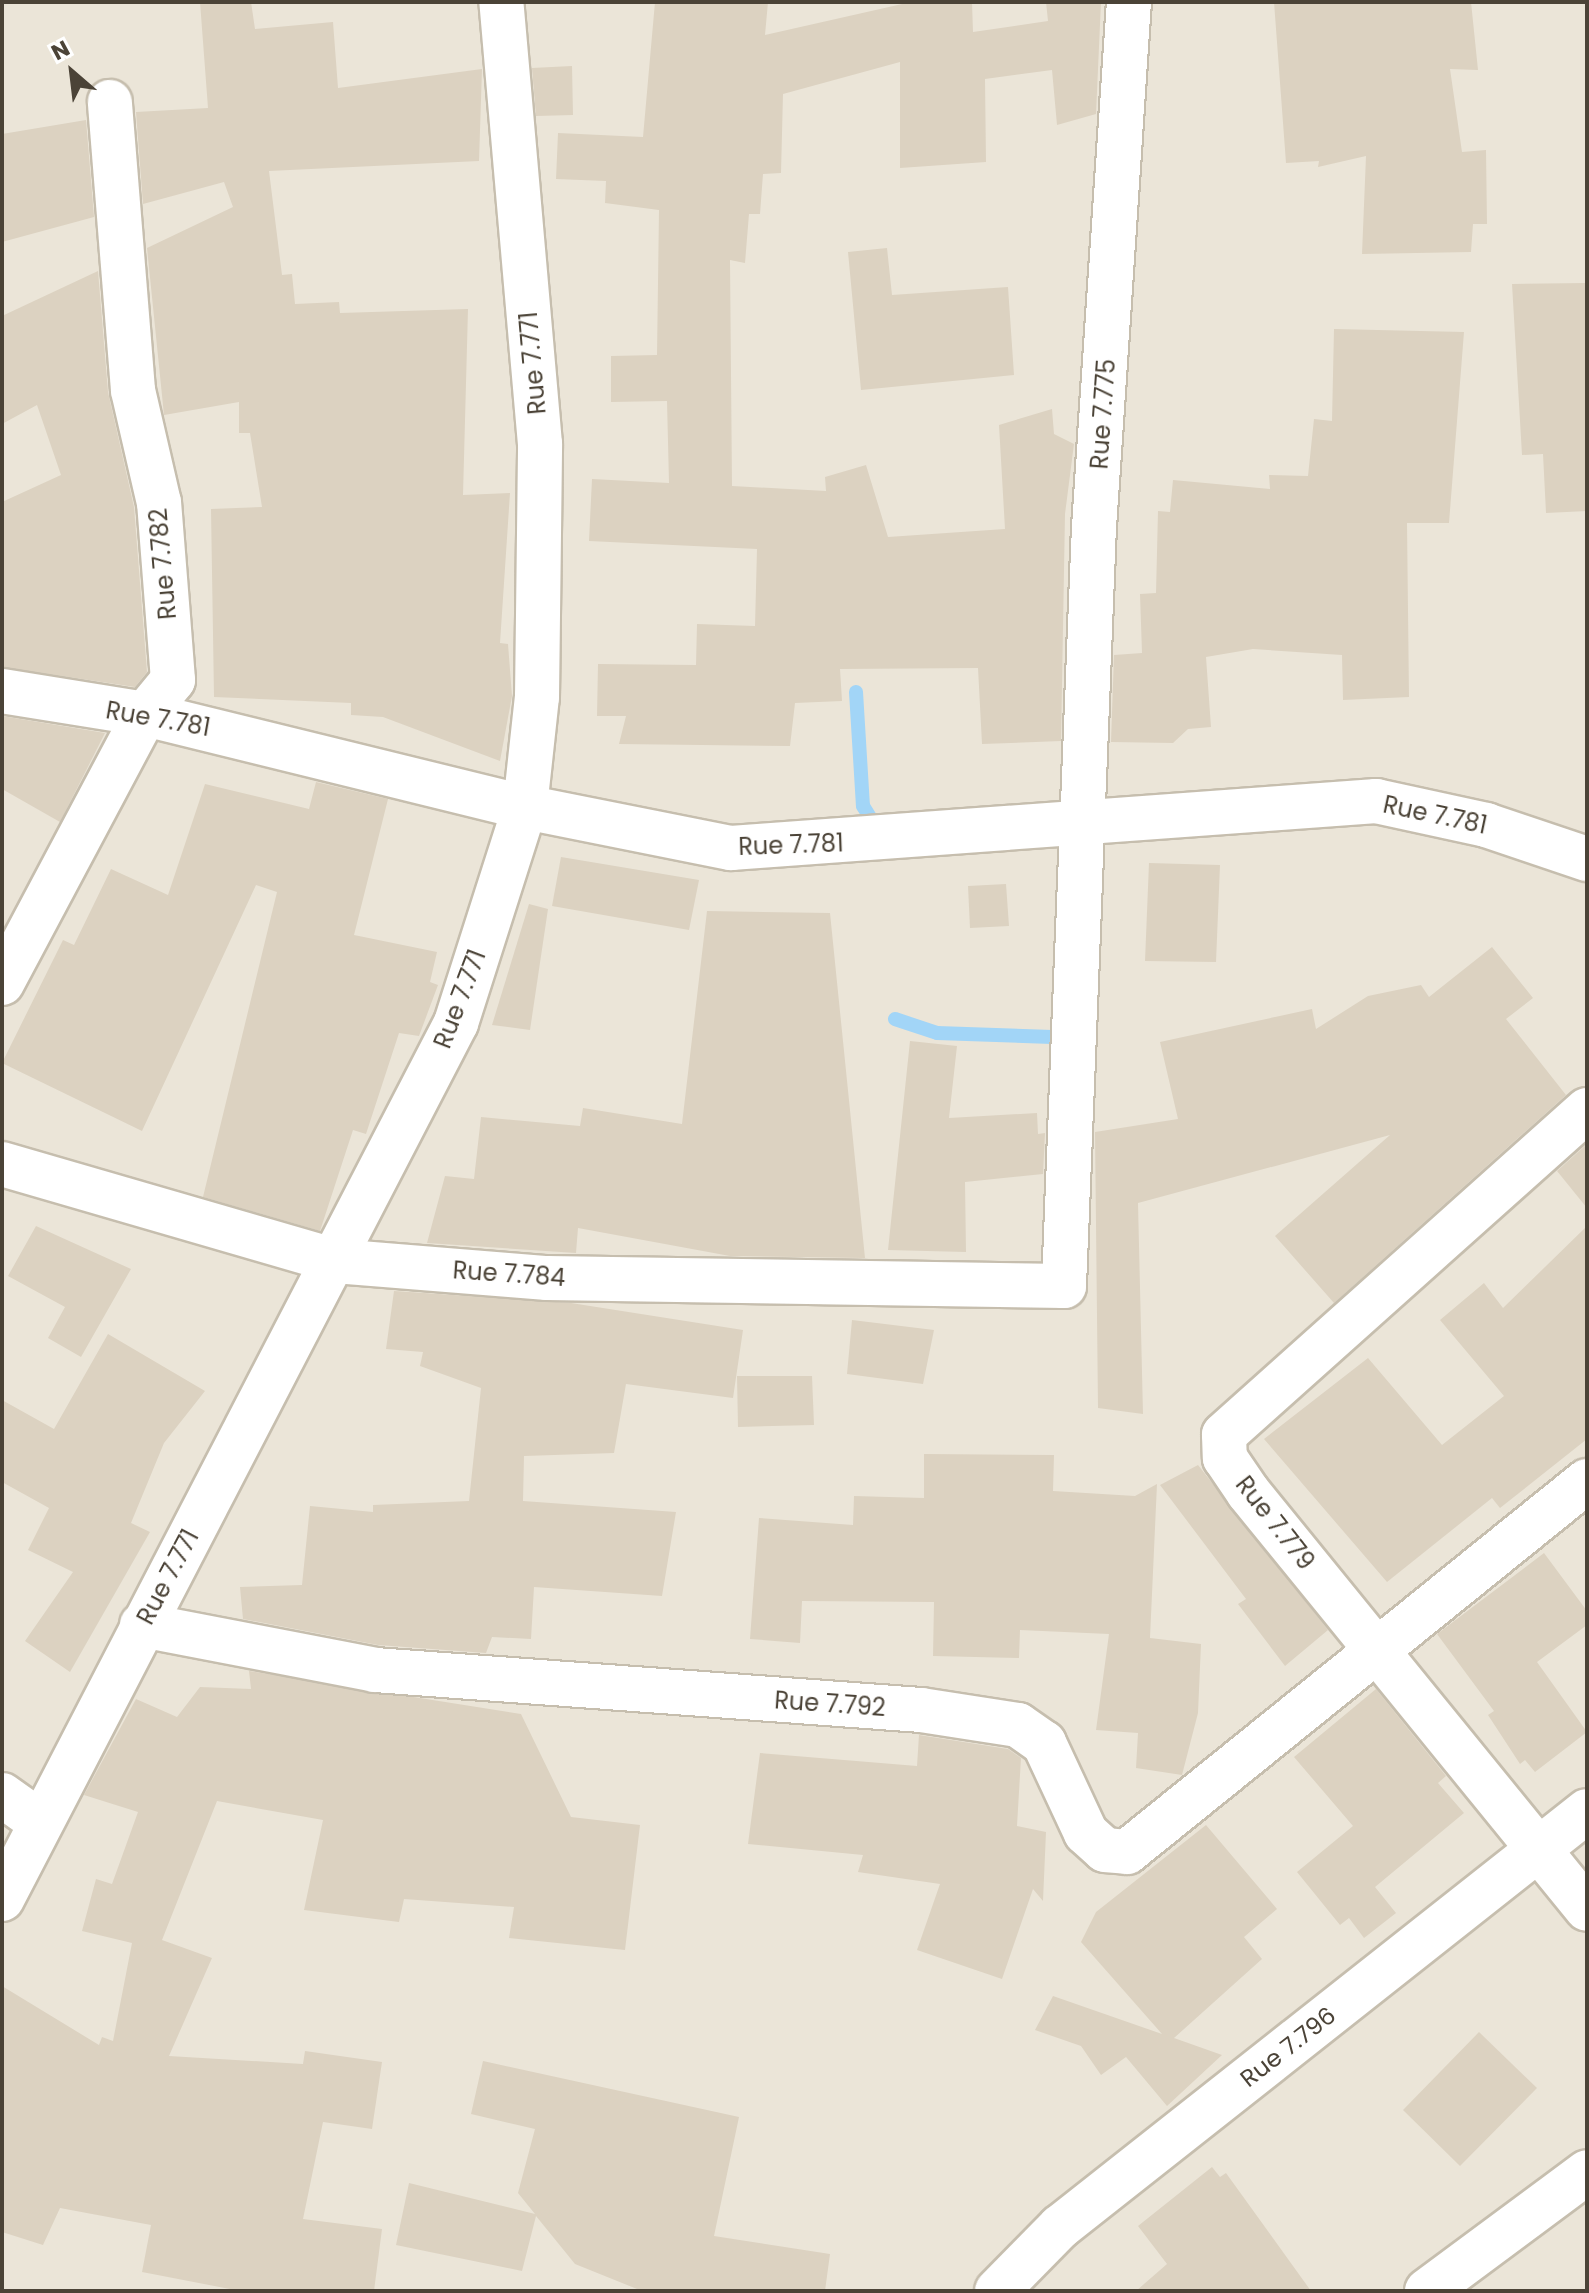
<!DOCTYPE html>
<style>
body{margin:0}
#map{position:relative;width:1589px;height:2293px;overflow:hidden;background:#f6f3ea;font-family:Poppins,sans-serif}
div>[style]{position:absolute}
.residential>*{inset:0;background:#ebe5d8}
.stream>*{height:14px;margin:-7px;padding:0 7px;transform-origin:7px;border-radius:7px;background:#a2d5f7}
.building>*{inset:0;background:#dcd2c1}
.roads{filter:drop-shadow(2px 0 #c6beae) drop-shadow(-2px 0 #c6beae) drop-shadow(0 2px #c6beae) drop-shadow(0 -2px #c6beae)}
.minor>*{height:44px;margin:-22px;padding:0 22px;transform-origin:22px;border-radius:22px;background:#fff}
span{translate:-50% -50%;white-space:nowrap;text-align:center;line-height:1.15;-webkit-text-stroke:6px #fff;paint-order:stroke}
.street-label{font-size:24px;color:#4b4337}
.frame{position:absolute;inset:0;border:4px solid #4b4337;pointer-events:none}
.north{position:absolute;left:32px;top:32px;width:80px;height:80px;-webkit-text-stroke:6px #fff;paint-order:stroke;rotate:332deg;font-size:22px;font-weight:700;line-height:32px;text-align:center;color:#4b4337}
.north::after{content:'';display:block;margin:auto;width:28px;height:36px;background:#4b4337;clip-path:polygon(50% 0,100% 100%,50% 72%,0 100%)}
</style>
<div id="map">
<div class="residential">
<div style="clip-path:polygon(2px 2px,1587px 2px,1587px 2291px,2px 2291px)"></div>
</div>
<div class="stream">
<div style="left:856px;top:692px;width:114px;rotate:86.5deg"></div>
<div style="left:863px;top:806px;width:22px;rotate:58deg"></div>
<div style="left:895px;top:1019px;width:44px;rotate:18.4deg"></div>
<div style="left:937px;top:1033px;width:115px;rotate:2deg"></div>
</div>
<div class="building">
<div style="clip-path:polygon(200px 2px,251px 2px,255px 29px,333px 22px,338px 88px,482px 69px,479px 161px,269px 171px,282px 275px,292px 274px,295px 304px,339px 302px,340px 313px,468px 309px,463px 495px,510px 493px,500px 643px,508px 644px,512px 696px,500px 761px,383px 717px,351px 715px,351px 703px,214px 697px,211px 509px,262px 507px,250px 433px,239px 433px,239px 402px,164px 415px,147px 248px,233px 207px,224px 182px,143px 204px,136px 112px,208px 108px)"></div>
<div style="clip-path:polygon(655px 2px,768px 2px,765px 35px,911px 2px,972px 2px,973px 32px,1048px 21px,1046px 2px,1101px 2px,1096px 114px,1057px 125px,1052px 70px,985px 79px,986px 162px,900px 168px,900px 62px,783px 94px,781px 173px,763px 174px,760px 214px,749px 214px,745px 263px,730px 260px,732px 486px,826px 491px,825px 477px,866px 465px,888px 537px,1005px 529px,999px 425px,1052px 409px,1054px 434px,1074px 444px,1065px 514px,1061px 741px,982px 744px,978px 668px,840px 669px,842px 701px,795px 703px,790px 746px,619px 744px,626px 716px,597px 716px,598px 664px,696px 665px,697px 624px,755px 626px,757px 549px,589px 541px,592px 479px,669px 483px,667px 401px,611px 402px,611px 356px,657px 355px,659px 210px,605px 203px,606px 181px,556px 179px,558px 133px,643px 137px)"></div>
<div style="clip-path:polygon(1274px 2px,1471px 2px,1478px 70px,1450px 69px,1462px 152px,1486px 150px,1487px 224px,1473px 224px,1471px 252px,1362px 254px,1366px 156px,1318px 167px,1319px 161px,1286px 163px)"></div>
<div style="clip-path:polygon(572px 66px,573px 115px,536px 116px,532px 68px)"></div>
<div style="clip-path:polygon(86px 120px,94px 217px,2px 242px,2px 134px)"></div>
<div style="clip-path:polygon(887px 248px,892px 295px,1008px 287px,1014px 375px,861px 390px,848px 252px)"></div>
<div style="clip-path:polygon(98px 271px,108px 392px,134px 507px,147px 672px,135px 687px,2px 667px,2px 502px,61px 475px,37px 405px,2px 424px,2px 316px)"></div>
<div style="clip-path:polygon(1586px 283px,1587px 511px,1546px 513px,1543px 454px,1522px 455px,1512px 284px)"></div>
<div style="clip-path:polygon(1334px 329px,1464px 332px,1449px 523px,1407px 523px,1409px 697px,1343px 700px,1342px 655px,1253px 649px,1206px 657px,1211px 727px,1188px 729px,1173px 743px,1111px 742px,1114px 655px,1142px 653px,1140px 594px,1156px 593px,1158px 511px,1170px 512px,1173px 480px,1270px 489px,1269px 475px,1308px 476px,1314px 419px,1332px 421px)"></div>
<div style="clip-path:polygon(2px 716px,105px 733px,60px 822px,2px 789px)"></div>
<div style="clip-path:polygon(316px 782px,388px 799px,354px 935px,437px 952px,430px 982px,438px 985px,419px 1036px,399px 1033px,366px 1134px,353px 1130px,320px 1231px,203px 1197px,277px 892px,256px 885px,142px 1131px,2px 1063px,63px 940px,74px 945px,111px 869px,168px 895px,205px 784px,309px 809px)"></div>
<div style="clip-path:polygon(561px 857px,699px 880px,689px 930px,552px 906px)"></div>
<div style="clip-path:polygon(1149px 863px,1220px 865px,1216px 962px,1145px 961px)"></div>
<div style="clip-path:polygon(1006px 884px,1009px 926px,970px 928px,968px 886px)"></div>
<div style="clip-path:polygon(529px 904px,548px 909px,530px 1030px,492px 1025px)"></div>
<div style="clip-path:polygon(707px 911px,830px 913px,865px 1258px,730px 1256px,578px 1228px,576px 1253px,427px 1243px,445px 1176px,474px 1179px,481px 1117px,580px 1126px,583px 1108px,682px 1124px)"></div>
<div style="clip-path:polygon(1492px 947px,1533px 998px,1506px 1019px,1566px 1095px,1334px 1303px,1275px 1236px,1390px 1135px,1138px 1203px,1143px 1414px,1098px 1408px,1095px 1132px,1178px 1119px,1160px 1042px,1312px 1009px,1316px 1029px,1368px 996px,1421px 985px,1429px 997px)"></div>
<div style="clip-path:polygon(910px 1041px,957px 1046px,949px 1118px,1037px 1113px,1038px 1134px,1045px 1133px,1043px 1174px,965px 1182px,966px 1252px,888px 1250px)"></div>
<div style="clip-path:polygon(1587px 1144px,1587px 1208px,1557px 1171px)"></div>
<div style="clip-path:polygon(36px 1226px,131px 1269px,81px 1357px,48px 1338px,65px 1307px,8px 1276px)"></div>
<div style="clip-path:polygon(1587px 1226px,1587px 1439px,1500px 1508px,1492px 1498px,1387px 1582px,1264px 1439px,1368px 1358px,1442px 1445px,1504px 1396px,1440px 1320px,1484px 1283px,1503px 1308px)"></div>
<div style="clip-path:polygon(394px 1291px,571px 1303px,743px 1330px,733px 1398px,626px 1384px,614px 1453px,524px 1456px,523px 1501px,676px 1512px,662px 1596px,534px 1587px,531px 1639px,492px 1637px,486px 1653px,378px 1645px,243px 1619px,240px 1587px,302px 1585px,310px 1506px,373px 1512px,373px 1505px,469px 1501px,481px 1388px,420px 1366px,423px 1352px,386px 1349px)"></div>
<div style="clip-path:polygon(852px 1320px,934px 1330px,923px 1384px,847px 1374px)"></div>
<div style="clip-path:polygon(108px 1334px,205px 1391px,164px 1443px,131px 1523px,150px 1532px,70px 1672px,25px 1641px,73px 1572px,28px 1550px,49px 1508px,2px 1482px,2px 1400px,54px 1429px)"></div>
<div style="clip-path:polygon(737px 1376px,812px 1376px,814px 1425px,738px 1427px)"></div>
<div style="clip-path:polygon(924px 1454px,1054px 1455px,1053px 1491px,1135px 1496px,1157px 1484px,1150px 1638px,1201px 1644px,1198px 1713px,1182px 1775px,1136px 1768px,1138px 1733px,1096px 1730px,1109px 1634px,1020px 1630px,1019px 1658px,933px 1656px,934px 1602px,802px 1601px,800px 1643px,750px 1639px,759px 1518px,853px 1525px,854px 1496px,924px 1498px)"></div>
<div style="clip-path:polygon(1198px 1465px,1328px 1630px,1285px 1666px,1238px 1604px,1246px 1599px,1160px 1485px)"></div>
<div style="clip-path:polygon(1544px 1553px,1587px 1611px,1587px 1625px,1537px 1662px,1587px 1732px,1535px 1772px,1525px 1760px,1520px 1764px,1488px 1715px,1494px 1711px,1437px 1634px)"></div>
<div style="clip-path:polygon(249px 1671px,521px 1714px,571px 1817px,640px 1825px,625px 1950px,509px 1938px,514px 1907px,404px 1899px,399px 1922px,304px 1910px,323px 1820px,217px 1801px,162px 1940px,212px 1958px,169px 2056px,303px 2064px,305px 2051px,382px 2062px,372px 2129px,323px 2122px,303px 2219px,382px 2229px,374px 2291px,235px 2290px,142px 2272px,151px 2225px,60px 2208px,43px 2245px,2px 2232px,2px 1986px,99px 2045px,102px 2037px,113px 2041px,132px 1943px,82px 1931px,96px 1879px,112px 1884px,138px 1812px,84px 1795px,136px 1699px,177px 1717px,200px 1687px,251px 1689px)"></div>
<div style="clip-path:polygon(1376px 1689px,1446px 1776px,1438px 1783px,1464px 1813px,1375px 1887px,1396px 1913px,1364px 1938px,1349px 1918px,1340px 1925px,1297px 1872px,1353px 1826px,1294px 1757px)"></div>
<div style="clip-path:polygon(919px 1735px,1008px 1749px,1021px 1758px,1017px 1826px,1046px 1832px,1043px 1901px,1033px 1889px,1002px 1979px,917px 1950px,940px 1884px,858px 1872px,863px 1855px,748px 1844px,760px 1753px,917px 1766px)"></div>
<div style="clip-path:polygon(1206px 1825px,1277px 1909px,1244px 1937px,1262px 1959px,1174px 2038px,1222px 2055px,1167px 2106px,1126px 2057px,1101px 2075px,1081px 2046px,1035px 2030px,1053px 1996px,1162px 2034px,1081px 1942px,1096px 1912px)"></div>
<div style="clip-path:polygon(1479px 2032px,1537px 2088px,1460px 2166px,1403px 2110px)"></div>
<div style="clip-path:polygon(483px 2061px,739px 2117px,714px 2236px,830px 2254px,825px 2291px,642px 2291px,575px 2264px,536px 2216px,522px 2271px,396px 2245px,409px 2183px,535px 2214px,518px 2193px,535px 2129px,471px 2114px)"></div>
<div style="clip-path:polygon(1212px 2167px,1220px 2177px,1226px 2173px,1311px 2291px,1136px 2291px,1167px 2264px,1138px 2226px)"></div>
</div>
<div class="roads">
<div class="minor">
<div style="left:2px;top:691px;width:145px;rotate:9.1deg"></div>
<div style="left:145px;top:714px;width:391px;rotate:13.8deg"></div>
<div style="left:525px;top:807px;width:210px;rotate:11.3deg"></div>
<div style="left:731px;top:848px;width:647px;rotate:-4.17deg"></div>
<div style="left:1376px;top:801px;width:113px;rotate:12.3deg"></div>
<div style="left:1486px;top:825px;width:107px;rotate:18.6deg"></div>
<div style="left:2px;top:983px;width:305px;rotate:-62deg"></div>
<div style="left:145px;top:714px;width:44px;rotate:-50.5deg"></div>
<div style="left:173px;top:680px;width:178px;rotate:-94.5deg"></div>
<div style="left:159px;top:503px;width:116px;rotate:-103deg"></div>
<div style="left:133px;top:390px;width:289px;rotate:-94.6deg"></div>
<div style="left:1587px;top:1110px;width:487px;rotate:138.2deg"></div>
<div style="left:1224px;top:1435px;width:23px;rotate:88deg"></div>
<div style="left:1225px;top:1458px;width:41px;rotate:55.9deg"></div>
<div style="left:1248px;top:1492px;width:537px;rotate:50.89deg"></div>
<div style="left:2px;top:1164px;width:347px;rotate:16.2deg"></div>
<div style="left:335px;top:1261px;width:213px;rotate:4.6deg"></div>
<div style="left:547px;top:1278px;width:517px;rotate:0.89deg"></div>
<div style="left:1064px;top:1286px;width:760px;rotate:-87.74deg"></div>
<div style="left:1094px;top:527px;width:526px;rotate:-86.19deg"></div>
<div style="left:142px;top:1625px;width:237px;rotate:10.9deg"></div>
<div style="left:375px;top:1670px;width:547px;rotate:4.19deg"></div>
<div style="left:921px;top:1710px;width:98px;rotate:8.8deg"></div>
<div style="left:1018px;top:1725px;width:32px;rotate:35deg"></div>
<div style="left:1044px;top:1743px;width:99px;rotate:65deg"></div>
<div style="left:1086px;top:1833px;width:25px;rotate:42deg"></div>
<div style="left:1105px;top:1850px;width:22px;rotate:5deg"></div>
<div style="left:1127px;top:1852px;width:591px;rotate:-38.89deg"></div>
<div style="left:2px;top:1795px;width:47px;rotate:35.4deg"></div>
<div style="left:2px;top:1899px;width:987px;rotate:-62.6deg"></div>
<div style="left:456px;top:1023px;width:227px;rotate:-72.3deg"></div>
<div style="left:525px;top:807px;width:111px;rotate:-83.8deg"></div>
<div style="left:537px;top:697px;width:253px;rotate:-89.3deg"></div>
<div style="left:540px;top:444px;width:444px;rotate:-95deg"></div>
<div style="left:997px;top:2291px;width:90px;rotate:-45.5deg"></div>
<div style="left:1060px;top:2227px;width:671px;rotate:-38.29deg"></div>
<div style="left:1427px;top:2291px;width:199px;rotate:-36.6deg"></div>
</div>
</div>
<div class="street-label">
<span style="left:533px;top:363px;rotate:-95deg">Rue 7.771</span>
<span style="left:1103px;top:414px;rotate:-86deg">Rue 7.775</span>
<span style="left:163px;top:564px;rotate:-95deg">Rue 7.782</span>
<span style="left:158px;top:719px;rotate:10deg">Rue 7.781</span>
<span style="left:1435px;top:815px;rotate:12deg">Rue 7.781</span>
<span style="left:791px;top:845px;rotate:-2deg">Rue 7.781</span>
<span style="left:460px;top:999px;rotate:-69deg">Rue 7.771</span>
<span style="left:509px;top:1274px;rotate:4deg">Rue 7.784</span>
<span style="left:1275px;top:1523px;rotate:52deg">Rue 7.779</span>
<span style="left:168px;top:1577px;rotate:-62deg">Rue 7.771</span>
<span style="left:830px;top:1704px;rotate:4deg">Rue 7.792</span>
<span style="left:1288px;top:2047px;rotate:-38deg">Rue 7.796</span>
</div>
<div class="frame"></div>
<div class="north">N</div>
</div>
